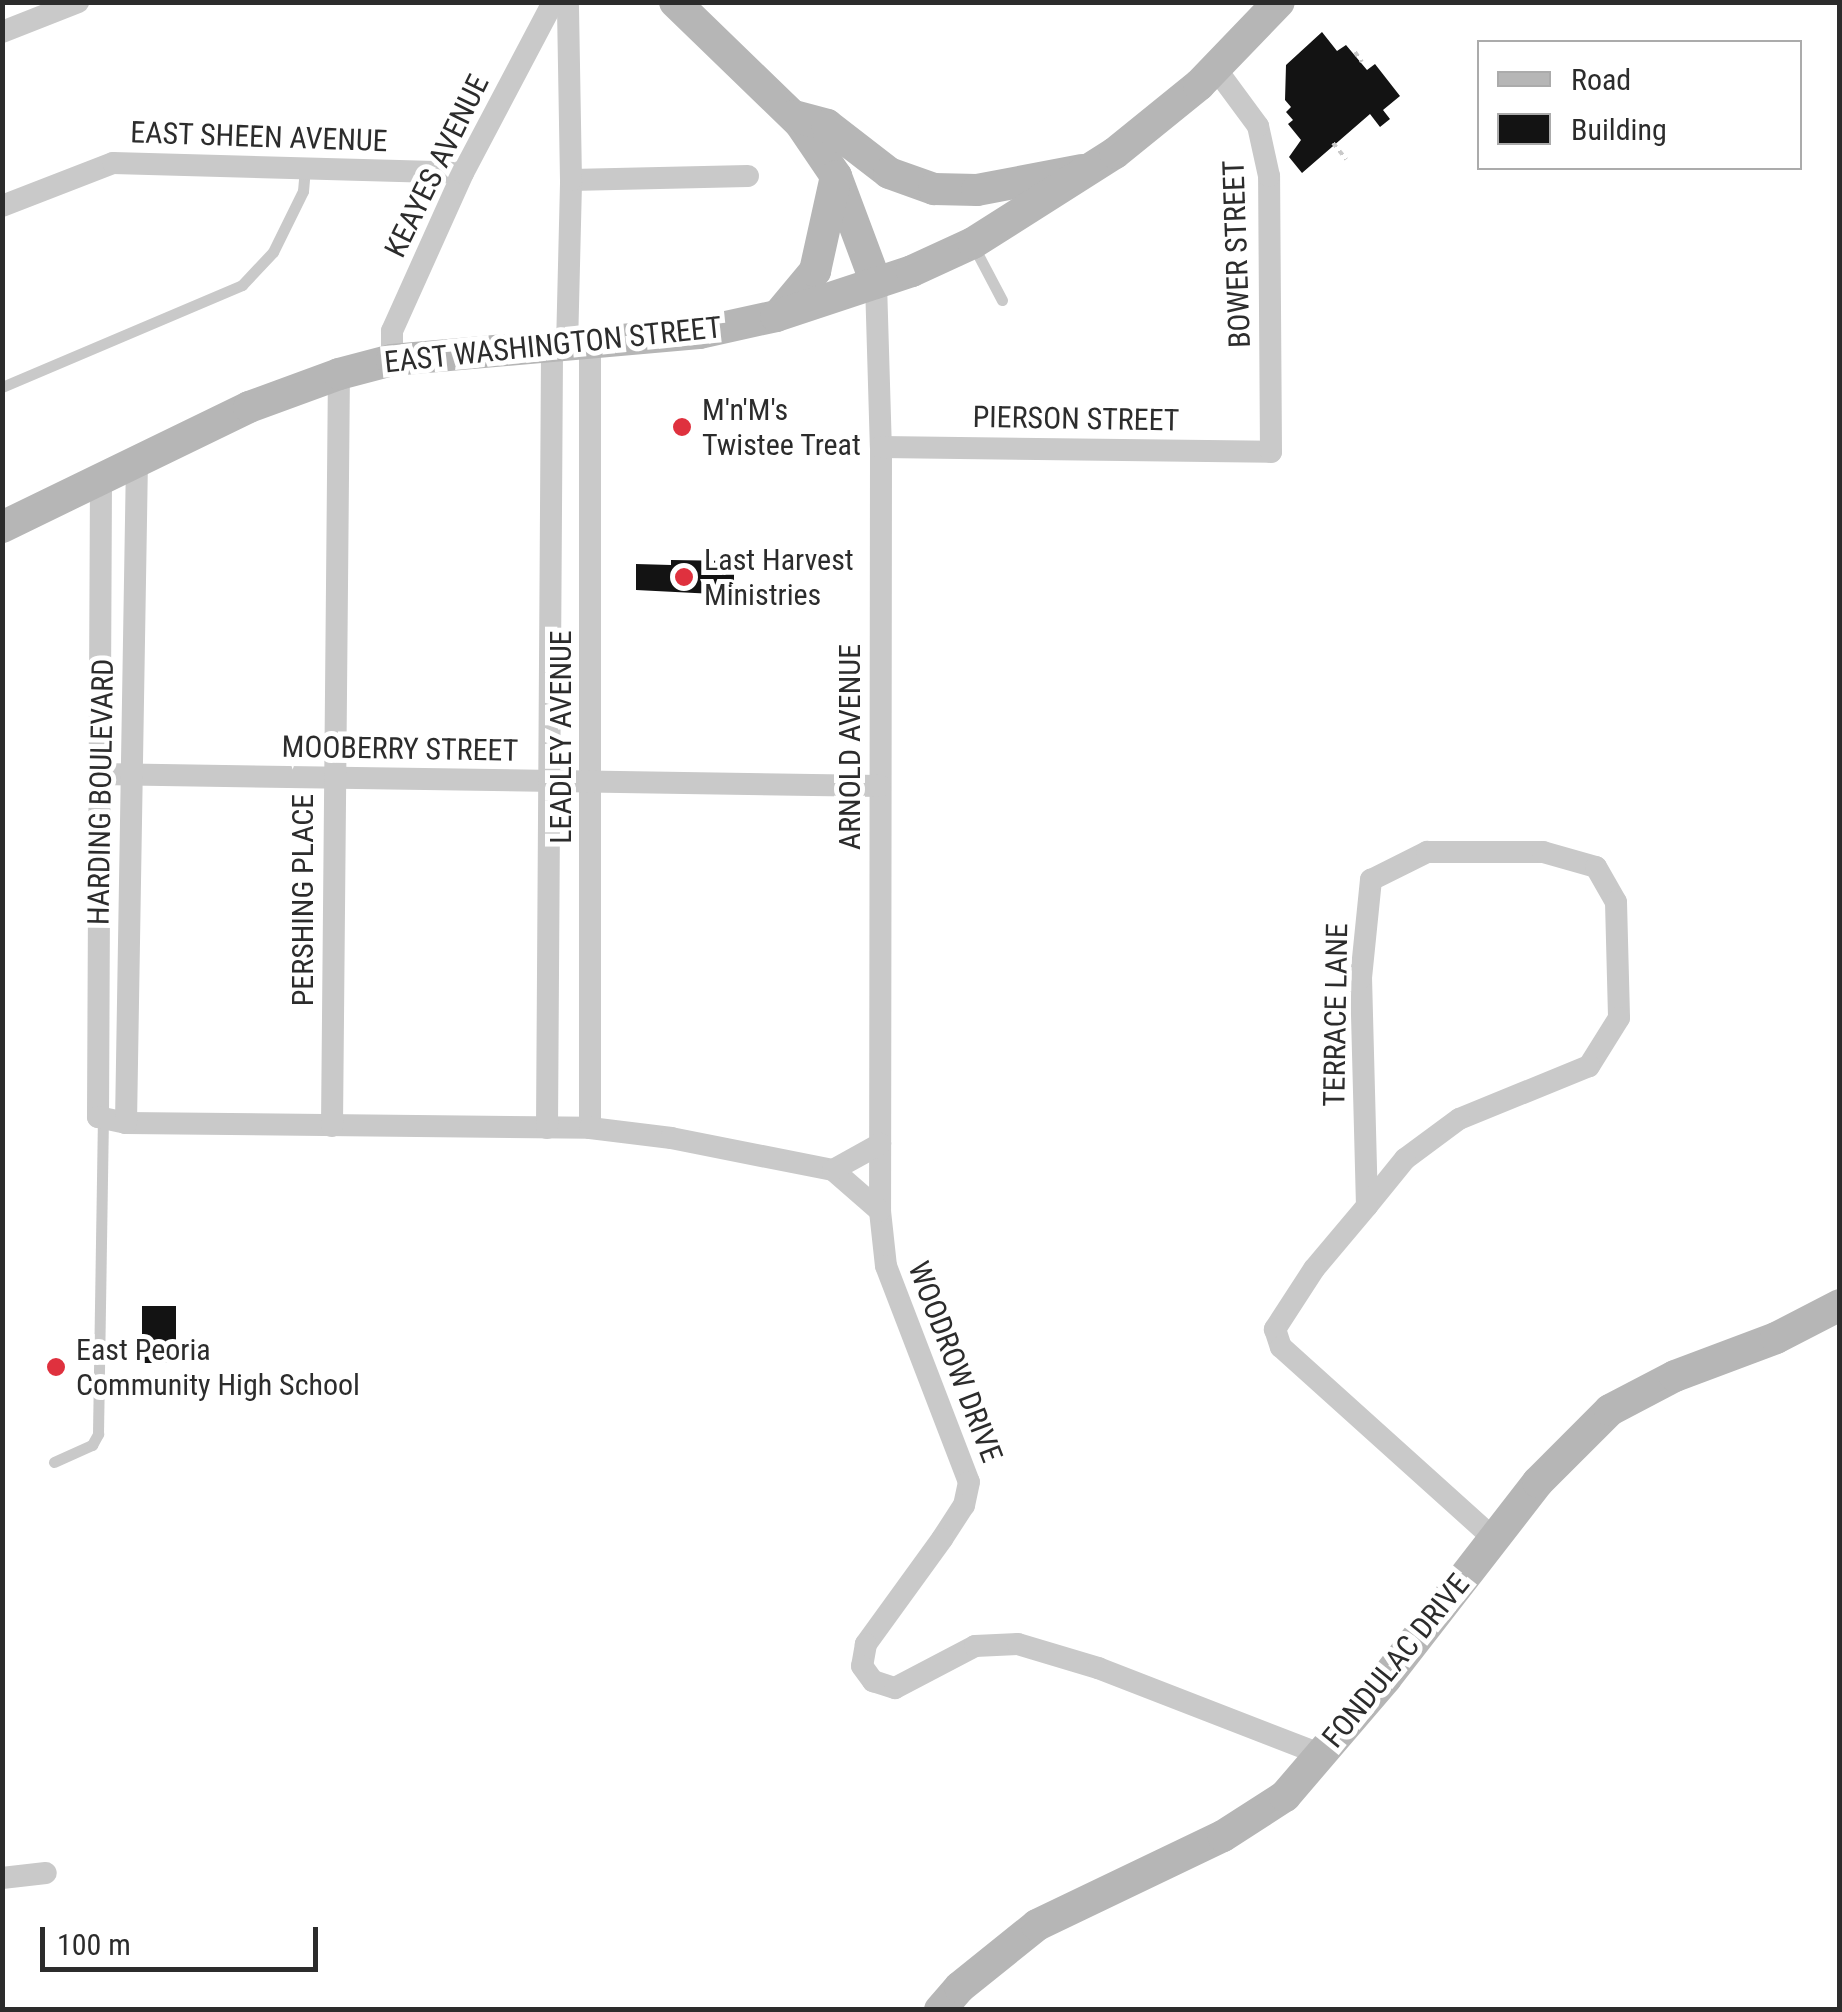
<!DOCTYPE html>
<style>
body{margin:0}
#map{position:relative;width:1842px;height:2012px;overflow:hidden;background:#fff;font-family:"Roboto Condensed",sans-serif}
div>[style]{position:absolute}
.building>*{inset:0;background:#131313}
.path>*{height:4px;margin-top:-2px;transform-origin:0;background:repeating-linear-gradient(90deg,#c9c9c9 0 5px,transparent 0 10px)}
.lane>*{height:11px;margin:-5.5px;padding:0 5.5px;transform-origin:5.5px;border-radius:5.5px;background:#c9c9c9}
.street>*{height:22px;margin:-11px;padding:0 11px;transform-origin:11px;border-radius:11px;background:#c9c9c9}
.secondary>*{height:32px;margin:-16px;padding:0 16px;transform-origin:16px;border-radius:16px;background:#b6b6b6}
.dots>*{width:28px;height:28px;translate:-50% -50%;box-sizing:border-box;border:5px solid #fff;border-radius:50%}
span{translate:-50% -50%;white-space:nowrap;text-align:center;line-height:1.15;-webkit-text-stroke:10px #fff;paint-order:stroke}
.street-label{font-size:30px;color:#2c2c2c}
.poi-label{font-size:30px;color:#2c2c2c}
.left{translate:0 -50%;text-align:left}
.frame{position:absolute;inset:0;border:5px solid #2c2c2c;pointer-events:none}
.legend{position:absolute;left:1477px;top:40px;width:325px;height:130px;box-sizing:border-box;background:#fff;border:2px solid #ababab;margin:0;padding:12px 18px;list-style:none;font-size:30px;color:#2c2c2c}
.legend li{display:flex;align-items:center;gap:20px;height:50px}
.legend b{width:50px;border:2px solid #ababab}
.scale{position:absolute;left:40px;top:1927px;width:278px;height:45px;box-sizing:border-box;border:5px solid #2c2c2c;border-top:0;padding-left:12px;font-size:30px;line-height:35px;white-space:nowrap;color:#2c2c2c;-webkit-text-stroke:8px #fff;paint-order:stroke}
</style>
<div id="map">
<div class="building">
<div style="clip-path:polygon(1322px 32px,1337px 51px,1346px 45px,1367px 70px,1375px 64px,1400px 96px,1383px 110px,1390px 119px,1380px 127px,1370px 114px,1302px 173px,1289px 157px,1301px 140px,1288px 124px,1293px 120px,1286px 112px,1291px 107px,1285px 100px,1286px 65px)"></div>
<div style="clip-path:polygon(671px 560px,734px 561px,734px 595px,636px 590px,636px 564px,671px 565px)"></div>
<div style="clip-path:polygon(142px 1306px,176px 1306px,176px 1363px,142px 1363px)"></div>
</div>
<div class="path">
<div style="left:1355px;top:52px;width:12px;rotate:55deg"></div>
<div style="left:1333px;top:143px;width:21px;rotate:51deg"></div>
</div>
<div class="lane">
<div style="left:974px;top:247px;width:60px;rotate:62.2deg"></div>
<div style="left:2px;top:387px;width:261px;rotate:-23deg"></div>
<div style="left:242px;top:285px;width:45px;rotate:-46.8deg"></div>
<div style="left:273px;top:252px;width:68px;rotate:-63.8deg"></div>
<div style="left:303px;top:191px;width:22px;rotate:-85deg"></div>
<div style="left:54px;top:1462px;width:42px;rotate:-24.1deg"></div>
<div style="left:92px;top:1445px;width:13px;rotate:-61deg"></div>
<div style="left:98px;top:1434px;width:314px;rotate:-89.1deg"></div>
</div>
<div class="street">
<div style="left:2px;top:32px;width:82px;rotate:-21.5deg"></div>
<div style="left:571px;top:180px;width:177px;rotate:-1.3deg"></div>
<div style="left:2px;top:206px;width:119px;rotate:-21.2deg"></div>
<div style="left:113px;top:163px;width:350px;rotate:1.6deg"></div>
<div style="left:876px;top:283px;width:164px;rotate:88.3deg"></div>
<div style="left:881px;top:447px;width:764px;rotate:90.07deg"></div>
<div style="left:880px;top:1211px;width:55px;rotate:83.8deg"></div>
<div style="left:886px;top:1266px;width:231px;rotate:69deg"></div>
<div style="left:969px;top:1482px;width:24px;rotate:102deg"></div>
<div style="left:964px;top:1505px;width:40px;rotate:122.9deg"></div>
<div style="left:942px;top:1539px;width:130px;rotate:125.9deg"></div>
<div style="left:866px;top:1644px;width:22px;rotate:100deg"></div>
<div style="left:862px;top:1666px;width:19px;rotate:54deg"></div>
<div style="left:873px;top:1681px;width:23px;rotate:18deg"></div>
<div style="left:895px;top:1688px;width:90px;rotate:-27.7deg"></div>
<div style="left:975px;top:1646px;width:43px;rotate:-2.7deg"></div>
<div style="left:1018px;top:1644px;width:84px;rotate:16.7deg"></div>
<div style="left:1098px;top:1668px;width:238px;rotate:21.2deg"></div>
<div style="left:590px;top:346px;width:782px;rotate:90deg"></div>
<div style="left:567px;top:347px;width:167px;rotate:-88.6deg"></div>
<div style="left:571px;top:180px;width:178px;rotate:-91deg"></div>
<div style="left:392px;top:360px;width:29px;rotate:-90deg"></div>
<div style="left:392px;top:331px;width:173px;rotate:-65.8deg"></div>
<div style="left:463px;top:173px;width:193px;rotate:-62.2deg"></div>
<div style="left:881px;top:447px;width:390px;rotate:0.7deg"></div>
<div style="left:1271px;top:452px;width:276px;rotate:-90.4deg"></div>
<div style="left:1269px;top:176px;width:51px;rotate:-102.4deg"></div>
<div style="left:1258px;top:126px;width:71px;rotate:-126.4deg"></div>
<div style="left:101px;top:479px;width:638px;rotate:90.27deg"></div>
<div style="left:98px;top:1117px;width:29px;rotate:12deg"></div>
<div style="left:126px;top:1123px;width:464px;rotate:0.6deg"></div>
<div style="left:590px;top:1128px;width:82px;rotate:7deg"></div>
<div style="left:671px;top:1138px;width:165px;rotate:11.2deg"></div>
<div style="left:833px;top:1170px;width:62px;rotate:41.1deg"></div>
<div style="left:99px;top:774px;width:781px;rotate:0.88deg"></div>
<div style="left:126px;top:1123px;width:661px;rotate:-89.05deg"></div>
<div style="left:332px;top:1126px;width:752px;rotate:-89.47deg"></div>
<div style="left:547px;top:1128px;width:780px;rotate:-89.63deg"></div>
<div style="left:833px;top:1170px;width:54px;rotate:-29deg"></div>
<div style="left:1367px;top:1206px;width:228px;rotate:-91.5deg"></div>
<div style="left:1361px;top:978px;width:99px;rotate:-84.2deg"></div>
<div style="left:1371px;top:880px;width:63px;rotate:-26.6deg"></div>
<div style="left:1427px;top:852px;width:116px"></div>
<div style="left:1543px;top:852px;width:55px;rotate:15.8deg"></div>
<div style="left:1596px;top:867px;width:40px;rotate:60.3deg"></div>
<div style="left:1616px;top:902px;width:116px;rotate:88.5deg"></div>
<div style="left:1619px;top:1018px;width:57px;rotate:122deg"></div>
<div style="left:1589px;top:1066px;width:140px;rotate:157.8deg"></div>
<div style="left:1459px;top:1119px;width:67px;rotate:143.5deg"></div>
<div style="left:1405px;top:1159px;width:60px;rotate:129deg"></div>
<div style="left:1367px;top:1206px;width:82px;rotate:130.1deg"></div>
<div style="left:1314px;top:1269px;width:72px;rotate:123deg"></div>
<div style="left:1275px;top:1329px;width:19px;rotate:72deg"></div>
<div style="left:1281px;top:1347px;width:287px;rotate:42deg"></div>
<div style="left:2px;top:1878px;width:44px;rotate:-6.5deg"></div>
</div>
<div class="secondary">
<div style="left:675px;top:2px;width:174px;rotate:44.1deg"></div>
<div style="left:800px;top:123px;width:64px;rotate:55.8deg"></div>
<div style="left:836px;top:176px;width:114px;rotate:69.5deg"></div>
<div style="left:794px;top:116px;width:34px;rotate:15deg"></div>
<div style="left:827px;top:125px;width:78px;rotate:37.7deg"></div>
<div style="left:889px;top:173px;width:48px;rotate:19.6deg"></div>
<div style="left:934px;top:189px;width:43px;rotate:1.3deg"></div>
<div style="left:977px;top:190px;width:107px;rotate:-10.8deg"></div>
<div style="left:780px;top:313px;width:55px;rotate:-50.2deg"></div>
<div style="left:815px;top:271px;width:97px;rotate:-77.5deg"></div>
<div style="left:2px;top:527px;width:275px;rotate:-25.9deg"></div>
<div style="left:249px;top:407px;width:96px;rotate:-20.1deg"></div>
<div style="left:339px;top:374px;width:55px;rotate:-14.8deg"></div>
<div style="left:392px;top:360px;width:308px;rotate:-5deg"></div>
<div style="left:699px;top:333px;width:79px;rotate:-12.4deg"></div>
<div style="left:776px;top:316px;width:143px;rotate:-18.3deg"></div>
<div style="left:912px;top:271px;width:67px;rotate:-24.7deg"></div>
<div style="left:973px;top:243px;width:168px;rotate:-32.4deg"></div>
<div style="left:1115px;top:153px;width:108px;rotate:-39deg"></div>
<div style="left:1199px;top:85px;width:115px;rotate:-46.1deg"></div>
<div style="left:940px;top:2010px;width:30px;rotate:-49deg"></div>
<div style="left:960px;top:1987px;width:99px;rotate:-38.8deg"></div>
<div style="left:1037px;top:1925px;width:206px;rotate:-25.6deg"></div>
<div style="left:1223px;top:1836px;width:74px;rotate:-32.8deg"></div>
<div style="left:1285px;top:1796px;width:155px;rotate:-49.4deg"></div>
<div style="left:1386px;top:1678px;width:248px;rotate:-52.2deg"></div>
<div style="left:1538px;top:1482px;width:102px;rotate:-45deg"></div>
<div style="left:1610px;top:1410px;width:73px;rotate:-27.6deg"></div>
<div style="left:1675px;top:1376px;width:108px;rotate:-20.6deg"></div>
<div style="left:1776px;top:1338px;width:72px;rotate:-27.3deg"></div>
</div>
<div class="dots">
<div style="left:682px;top:427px;background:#df313e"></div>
<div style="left:684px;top:577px;background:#df313e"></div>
<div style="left:56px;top:1367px;background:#df313e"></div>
</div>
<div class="street-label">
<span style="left:259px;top:137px;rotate:2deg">EAST SHEEN AVENUE</span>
<span style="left:437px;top:166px;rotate:-64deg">KEAYES AVENUE</span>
<span style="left:1237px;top:254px;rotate:-92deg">BOWER STREET</span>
<span style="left:553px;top:345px;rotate:-6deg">EAST WASHINGTON STREET</span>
<span style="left:1076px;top:419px;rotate:1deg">PIERSON STREET</span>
<span style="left:561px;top:737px;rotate:-90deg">LEADLEY AVENUE</span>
<span style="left:850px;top:747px;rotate:-90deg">ARNOLD AVENUE</span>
<span style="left:400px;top:749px;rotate:1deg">MOOBERRY STREET</span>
<span style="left:101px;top:792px;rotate:-89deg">HARDING BOULEVARD</span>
<span style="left:303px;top:900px;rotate:-90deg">PERSHING PLACE</span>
<span style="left:1336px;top:1015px;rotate:-89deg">TERRACE LANE</span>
<span style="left:955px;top:1362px;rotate:69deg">WOODROW DRIVE</span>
<span style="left:1396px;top:1661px;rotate:-51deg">FONDULAC DRIVE</span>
</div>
<div class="poi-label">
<span class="left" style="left:702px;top:427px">M'n'M's<br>Twistee Treat</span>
<span class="left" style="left:704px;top:577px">Last Harvest<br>Ministries</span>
<span class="left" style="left:76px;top:1367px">East Peoria<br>Community High School</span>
</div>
<div class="frame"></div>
<ul class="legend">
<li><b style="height:12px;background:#b6b6b6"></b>Road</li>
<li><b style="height:28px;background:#131313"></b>Building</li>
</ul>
<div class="scale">100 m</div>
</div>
